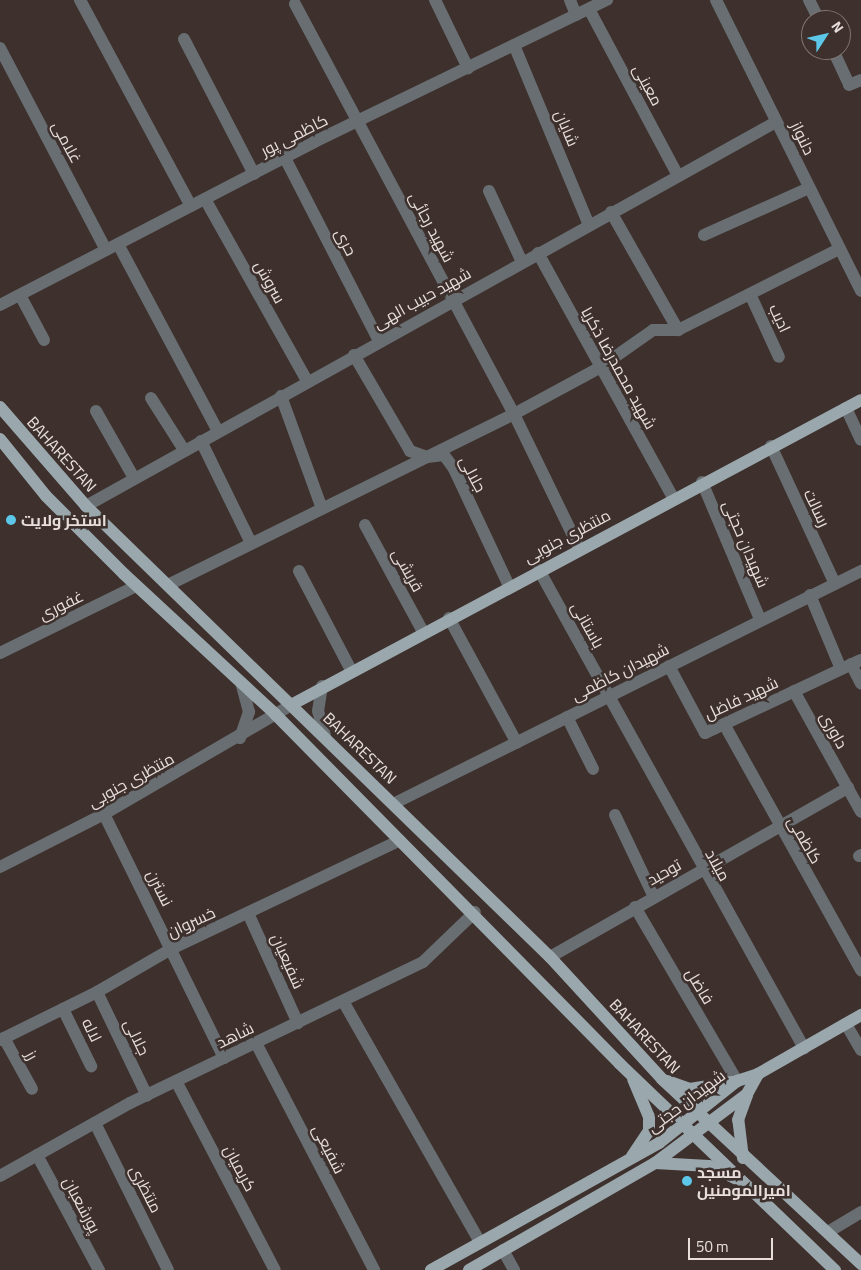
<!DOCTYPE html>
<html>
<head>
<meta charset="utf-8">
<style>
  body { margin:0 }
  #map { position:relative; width:861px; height:1270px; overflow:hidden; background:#3d302d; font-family:Georgia,Cairo,serif }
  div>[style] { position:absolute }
  .minor>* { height:12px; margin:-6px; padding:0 6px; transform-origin:6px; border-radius:6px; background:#686e71 }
  .major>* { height:12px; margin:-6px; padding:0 6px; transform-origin:6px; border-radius:6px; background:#9aa8ad }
  .dots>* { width:14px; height:14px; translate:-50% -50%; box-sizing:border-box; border:2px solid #3d302d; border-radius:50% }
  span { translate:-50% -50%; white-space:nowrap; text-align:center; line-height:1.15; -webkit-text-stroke:5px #3d302d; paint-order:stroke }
  .street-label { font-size:16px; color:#e8dfdd }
  .poi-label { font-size:16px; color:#e8dfdd; font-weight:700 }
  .left { translate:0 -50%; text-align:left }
  .north { position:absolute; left:801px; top:10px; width:50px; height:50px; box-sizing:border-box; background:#3d302d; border:1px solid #817673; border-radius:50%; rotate:55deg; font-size:14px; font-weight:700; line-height:20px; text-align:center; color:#e8dfdd }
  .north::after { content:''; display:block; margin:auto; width:18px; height:22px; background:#5cc7e8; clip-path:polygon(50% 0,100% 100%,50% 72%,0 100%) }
  .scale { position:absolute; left:688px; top:1238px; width:85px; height:22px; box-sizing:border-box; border:2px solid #e8dfdd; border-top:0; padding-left:6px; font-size:15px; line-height:18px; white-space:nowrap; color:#e8dfdd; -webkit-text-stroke:4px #3d302d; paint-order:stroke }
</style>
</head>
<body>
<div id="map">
  <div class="minor">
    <div style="left:80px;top:0;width:234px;rotate:61.7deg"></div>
    <div style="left:435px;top:0;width:76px;rotate:64.1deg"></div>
    <div style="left:570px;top:0;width:16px;rotate:68deg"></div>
    <div style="left:716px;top:0;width:325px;rotate:63.5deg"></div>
    <div style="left:809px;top:0;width:22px;rotate:63deg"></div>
    <div style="left:295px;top:4px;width:465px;rotate:61.9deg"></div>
    <div style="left:514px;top:414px;width:149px;rotate:64.1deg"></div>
    <div style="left:589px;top:9px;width:189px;rotate:61.9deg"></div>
    <div style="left:184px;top:39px;width:152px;rotate:62.6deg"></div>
    <div style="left:514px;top:45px;width:195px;rotate:67.4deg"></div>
    <div style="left:0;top:48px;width:228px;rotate:62.3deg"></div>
    <div style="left:833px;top:50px;width:38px;rotate:65deg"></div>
    <div style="left:849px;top:85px;width:13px;rotate:-23deg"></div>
    <div style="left:285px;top:158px;width:206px;rotate:62.8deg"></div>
    <div style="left:489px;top:191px;width:78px;rotate:65.1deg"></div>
    <div style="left:205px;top:199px;width:209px;rotate:60.7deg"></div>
    <div style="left:611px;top:212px;width:136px;rotate:60.4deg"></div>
    <div style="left:704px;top:235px;width:115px;rotate:-24.1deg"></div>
    <div style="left:118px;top:244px;width:212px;rotate:61.9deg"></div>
    <div style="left:538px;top:253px;width:280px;rotate:61.1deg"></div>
    <div style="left:750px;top:294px;width:69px;rotate:65.3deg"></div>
    <div style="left:20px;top:295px;width:51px;rotate:61.9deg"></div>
    <div style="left:0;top:305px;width:354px;rotate:-27.4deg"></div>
    <div style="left:314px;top:142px;width:326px;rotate:-25.9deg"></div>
    <div style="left:354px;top:355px;width:111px;rotate:59.7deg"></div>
    <div style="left:410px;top:451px;width:18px;rotate:19deg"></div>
    <div style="left:427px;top:457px;width:17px;rotate:-7deg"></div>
    <div style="left:444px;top:455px;width:17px;rotate:54deg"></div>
    <div style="left:454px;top:469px;width:129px;rotate:64.8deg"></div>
    <div style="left:281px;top:396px;width:117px;rotate:70deg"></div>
    <div style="left:151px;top:398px;width:62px;rotate:57.6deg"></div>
    <div style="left:846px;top:408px;width:35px;rotate:65deg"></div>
    <div style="left:96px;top:411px;width:77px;rotate:60.4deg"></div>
    <div style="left:201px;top:441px;width:111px;rotate:63.9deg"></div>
    <div style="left:771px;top:446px;width:152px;rotate:65.1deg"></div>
    <div style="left:702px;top:482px;width:149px;rotate:67.1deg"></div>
    <div style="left:86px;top:506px;width:790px;rotate:-29.1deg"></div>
    <div style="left:365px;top:525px;width:122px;rotate:61.5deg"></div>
    <div style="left:539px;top:570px;width:547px;rotate:61deg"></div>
    <div style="left:299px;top:571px;width:112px;rotate:62.3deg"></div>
    <div style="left:168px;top:585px;width:386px;rotate:-26.3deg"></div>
    <div style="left:514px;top:414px;width:97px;rotate:-28.4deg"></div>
    <div style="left:599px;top:368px;width:66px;rotate:-35.1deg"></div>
    <div style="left:653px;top:330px;width:25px"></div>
    <div style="left:678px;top:330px;width:180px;rotate:-26.7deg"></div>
    <div style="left:810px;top:595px;width:80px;rotate:67.3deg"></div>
    <div style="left:449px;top:618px;width:142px;rotate:61.5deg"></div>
    <div style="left:0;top:653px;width:152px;rotate:-26.2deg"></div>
    <div style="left:851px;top:664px;width:22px;rotate:63deg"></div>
    <div style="left:669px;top:666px;width:76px;rotate:61.8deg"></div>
    <div style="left:705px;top:733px;width:172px;rotate:-25.1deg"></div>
    <div style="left:322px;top:686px;width:25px;rotate:99deg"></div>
    <div style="left:318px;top:711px;width:25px;rotate:74deg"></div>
    <div style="left:794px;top:691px;width:138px;rotate:61deg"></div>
    <div style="left:567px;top:717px;width:58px;rotate:63.4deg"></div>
    <div style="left:724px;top:724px;width:282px;rotate:60.9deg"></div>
    <div style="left:240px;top:738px;width:28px;rotate:-71deg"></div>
    <div style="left:249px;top:712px;width:30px;rotate:-105deg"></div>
    <div style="left:395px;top:803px;width:521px;rotate:-26.47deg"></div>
    <div style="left:104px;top:814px;width:272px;rotate:63.8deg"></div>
    <div style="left:615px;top:815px;width:91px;rotate:64.6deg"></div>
    <div style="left:859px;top:856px;width:2px;rotate:-27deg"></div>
    <div style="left:0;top:867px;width:117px;rotate:-27deg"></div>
    <div style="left:104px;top:814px;width:216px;rotate:-30.2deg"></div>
    <div style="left:635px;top:907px;width:202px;rotate:59.6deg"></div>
    <div style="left:248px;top:913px;width:121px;rotate:65.6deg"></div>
    <div style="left:550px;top:957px;width:343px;rotate:-29.6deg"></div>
    <div style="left:97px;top:992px;width:115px;rotate:64.3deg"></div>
    <div style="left:343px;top:1001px;width:277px;rotate:60.4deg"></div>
    <div style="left:63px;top:1009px;width:64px;rotate:63.8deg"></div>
    <div style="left:846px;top:1024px;width:30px;rotate:60deg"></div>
    <div style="left:4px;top:1038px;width:58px;rotate:61.2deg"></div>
    <div style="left:0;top:1040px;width:108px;rotate:-26.3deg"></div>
    <div style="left:97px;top:992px;width:88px;rotate:-30.1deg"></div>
    <div style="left:173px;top:948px;width:251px;rotate:-25.4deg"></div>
    <div style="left:256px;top:1043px;width:256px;rotate:62.5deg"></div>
    <div style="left:176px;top:1081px;width:213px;rotate:62.4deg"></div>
    <div style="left:95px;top:1123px;width:164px;rotate:63.6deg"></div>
    <div style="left:37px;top:1155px;width:131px;rotate:61.7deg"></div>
    <div style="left:0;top:1176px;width:149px;rotate:-29.3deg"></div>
    <div style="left:130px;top:1103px;width:325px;rotate:-25.7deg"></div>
    <div style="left:423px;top:962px;width:72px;rotate:-43.9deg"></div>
    <div style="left:828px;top:1232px;width:39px;rotate:-31deg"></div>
    <div style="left:503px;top:1250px;width:23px;rotate:61deg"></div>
  </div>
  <div class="major">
    <div style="left:0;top:407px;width:131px;rotate:49deg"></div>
    <div style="left:86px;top:506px;width:647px;rotate:44.19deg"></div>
    <div style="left:550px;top:957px;width:166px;rotate:47.4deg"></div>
    <div style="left:662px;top:1079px;width:272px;rotate:42.9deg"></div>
    <div style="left:0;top:439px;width:73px;rotate:51.1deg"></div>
    <div style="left:46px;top:496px;width:110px;rotate:45deg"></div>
    <div style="left:124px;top:574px;width:206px;rotate:42.8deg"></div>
    <div style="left:275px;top:714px;width:491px;rotate:45.4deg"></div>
    <div style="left:620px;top:1064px;width:298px;rotate:43.8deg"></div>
    <div style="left:291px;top:705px;width:646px;rotate:-28.15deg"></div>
    <div style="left:667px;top:1081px;width:24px;rotate:19deg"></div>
    <div style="left:690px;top:1089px;width:43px;rotate:-9.5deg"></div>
    <div style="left:632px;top:1156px;width:30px;rotate:-56deg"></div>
    <div style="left:649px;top:1131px;width:14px;rotate:-90deg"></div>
    <div style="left:649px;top:1117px;width:41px;rotate:-112.8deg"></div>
    <div style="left:743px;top:1158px;width:38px;rotate:-97deg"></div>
    <div style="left:738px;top:1120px;width:27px;rotate:-70deg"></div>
    <div style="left:655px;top:1163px;width:54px;rotate:3.2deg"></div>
    <div style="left:709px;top:1166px;width:29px;rotate:25deg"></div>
    <div style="left:431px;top:1270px;width:261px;rotate:-29.1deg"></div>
    <div style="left:659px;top:1143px;width:100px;rotate:-38.5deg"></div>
    <div style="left:737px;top:1081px;width:22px;rotate:-18deg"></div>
    <div style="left:758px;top:1074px;width:119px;rotate:-29.8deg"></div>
    <div style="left:469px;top:1270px;width:215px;rotate:-29.9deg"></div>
    <div style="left:655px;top:1163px;width:115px;rotate:-36.9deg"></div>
    <div style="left:747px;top:1094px;width:23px;rotate:-61deg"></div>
  </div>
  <div class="dots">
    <div style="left:11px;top:520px;background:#5cc7e8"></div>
    <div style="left:687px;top:1181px;background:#5cc7e8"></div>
  </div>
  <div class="street-label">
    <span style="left:648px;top:85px;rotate:62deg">معینی</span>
    <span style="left:567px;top:128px;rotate:67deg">شایان</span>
    <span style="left:294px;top:135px;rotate:-27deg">کاظمی پور</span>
    <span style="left:803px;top:138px;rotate:64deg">دلنواز</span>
    <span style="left:67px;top:142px;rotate:62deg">غلامی</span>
    <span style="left:432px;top:227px;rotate:62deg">شهید رجائی</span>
    <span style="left:346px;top:242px;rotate:63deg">حری</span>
    <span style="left:270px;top:282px;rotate:61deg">سروش</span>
    <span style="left:422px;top:298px;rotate:-29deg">شهید حبیب الهی</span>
    <span style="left:780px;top:318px;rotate:65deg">ادیب</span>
    <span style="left:619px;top:368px;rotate:61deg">شهید محمدرضا ذکریا</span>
    <span style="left:62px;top:454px;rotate:48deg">BAHARESTAN</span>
    <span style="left:473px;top:474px;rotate:62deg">جلالی</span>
    <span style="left:817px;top:508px;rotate:65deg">رسالت</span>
    <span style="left:567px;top:536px;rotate:-28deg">منتظری جنوبی</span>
    <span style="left:746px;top:544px;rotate:67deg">شهیدان حجتی</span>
    <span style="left:408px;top:570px;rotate:61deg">قریشی</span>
    <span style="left:61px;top:605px;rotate:-26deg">غفوری</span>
    <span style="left:588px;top:625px;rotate:61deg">باستانی</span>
    <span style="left:620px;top:672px;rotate:-27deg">شهیدان کاظمی</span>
    <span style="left:741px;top:698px;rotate:-25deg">شهید فاضل</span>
    <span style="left:834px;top:730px;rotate:61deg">داوری</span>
    <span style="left:360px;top:748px;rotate:44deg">BAHARESTAN</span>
    <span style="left:131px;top:780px;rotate:-29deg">منتظری جنوبی</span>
    <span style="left:805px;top:840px;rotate:60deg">کاظمی</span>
    <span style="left:718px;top:865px;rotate:61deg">میلاد</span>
    <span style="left:664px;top:872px;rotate:-29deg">توحید</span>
    <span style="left:160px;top:888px;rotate:63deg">نسترن</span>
    <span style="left:191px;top:922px;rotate:-25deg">خسروان</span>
    <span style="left:288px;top:961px;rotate:66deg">شفیعیان</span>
    <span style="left:700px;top:986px;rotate:59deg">فاضل</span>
    <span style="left:92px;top:1030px;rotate:64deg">لاله</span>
    <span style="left:235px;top:1035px;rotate:-26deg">شاهد</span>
    <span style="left:645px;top:1036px;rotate:47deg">BAHARESTAN</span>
    <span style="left:137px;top:1037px;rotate:64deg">جلالی</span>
    <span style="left:32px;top:1055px;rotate:61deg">رز</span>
    <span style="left:686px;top:1101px;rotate:-37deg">شهیدان حجتی</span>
    <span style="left:329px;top:1149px;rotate:63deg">شفیعی</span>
    <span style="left:240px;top:1168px;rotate:62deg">کریمیان</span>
    <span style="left:146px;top:1189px;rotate:63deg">منتظری</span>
    <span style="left:82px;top:1205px;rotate:62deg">پورشعبان</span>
  </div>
  <div class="poi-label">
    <span class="left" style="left:21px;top:520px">استخر ولایت</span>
    <span class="left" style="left:697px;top:1181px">مسجد<br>امیرالمومنین</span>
  </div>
  <div class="north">N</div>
  <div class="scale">50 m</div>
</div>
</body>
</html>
